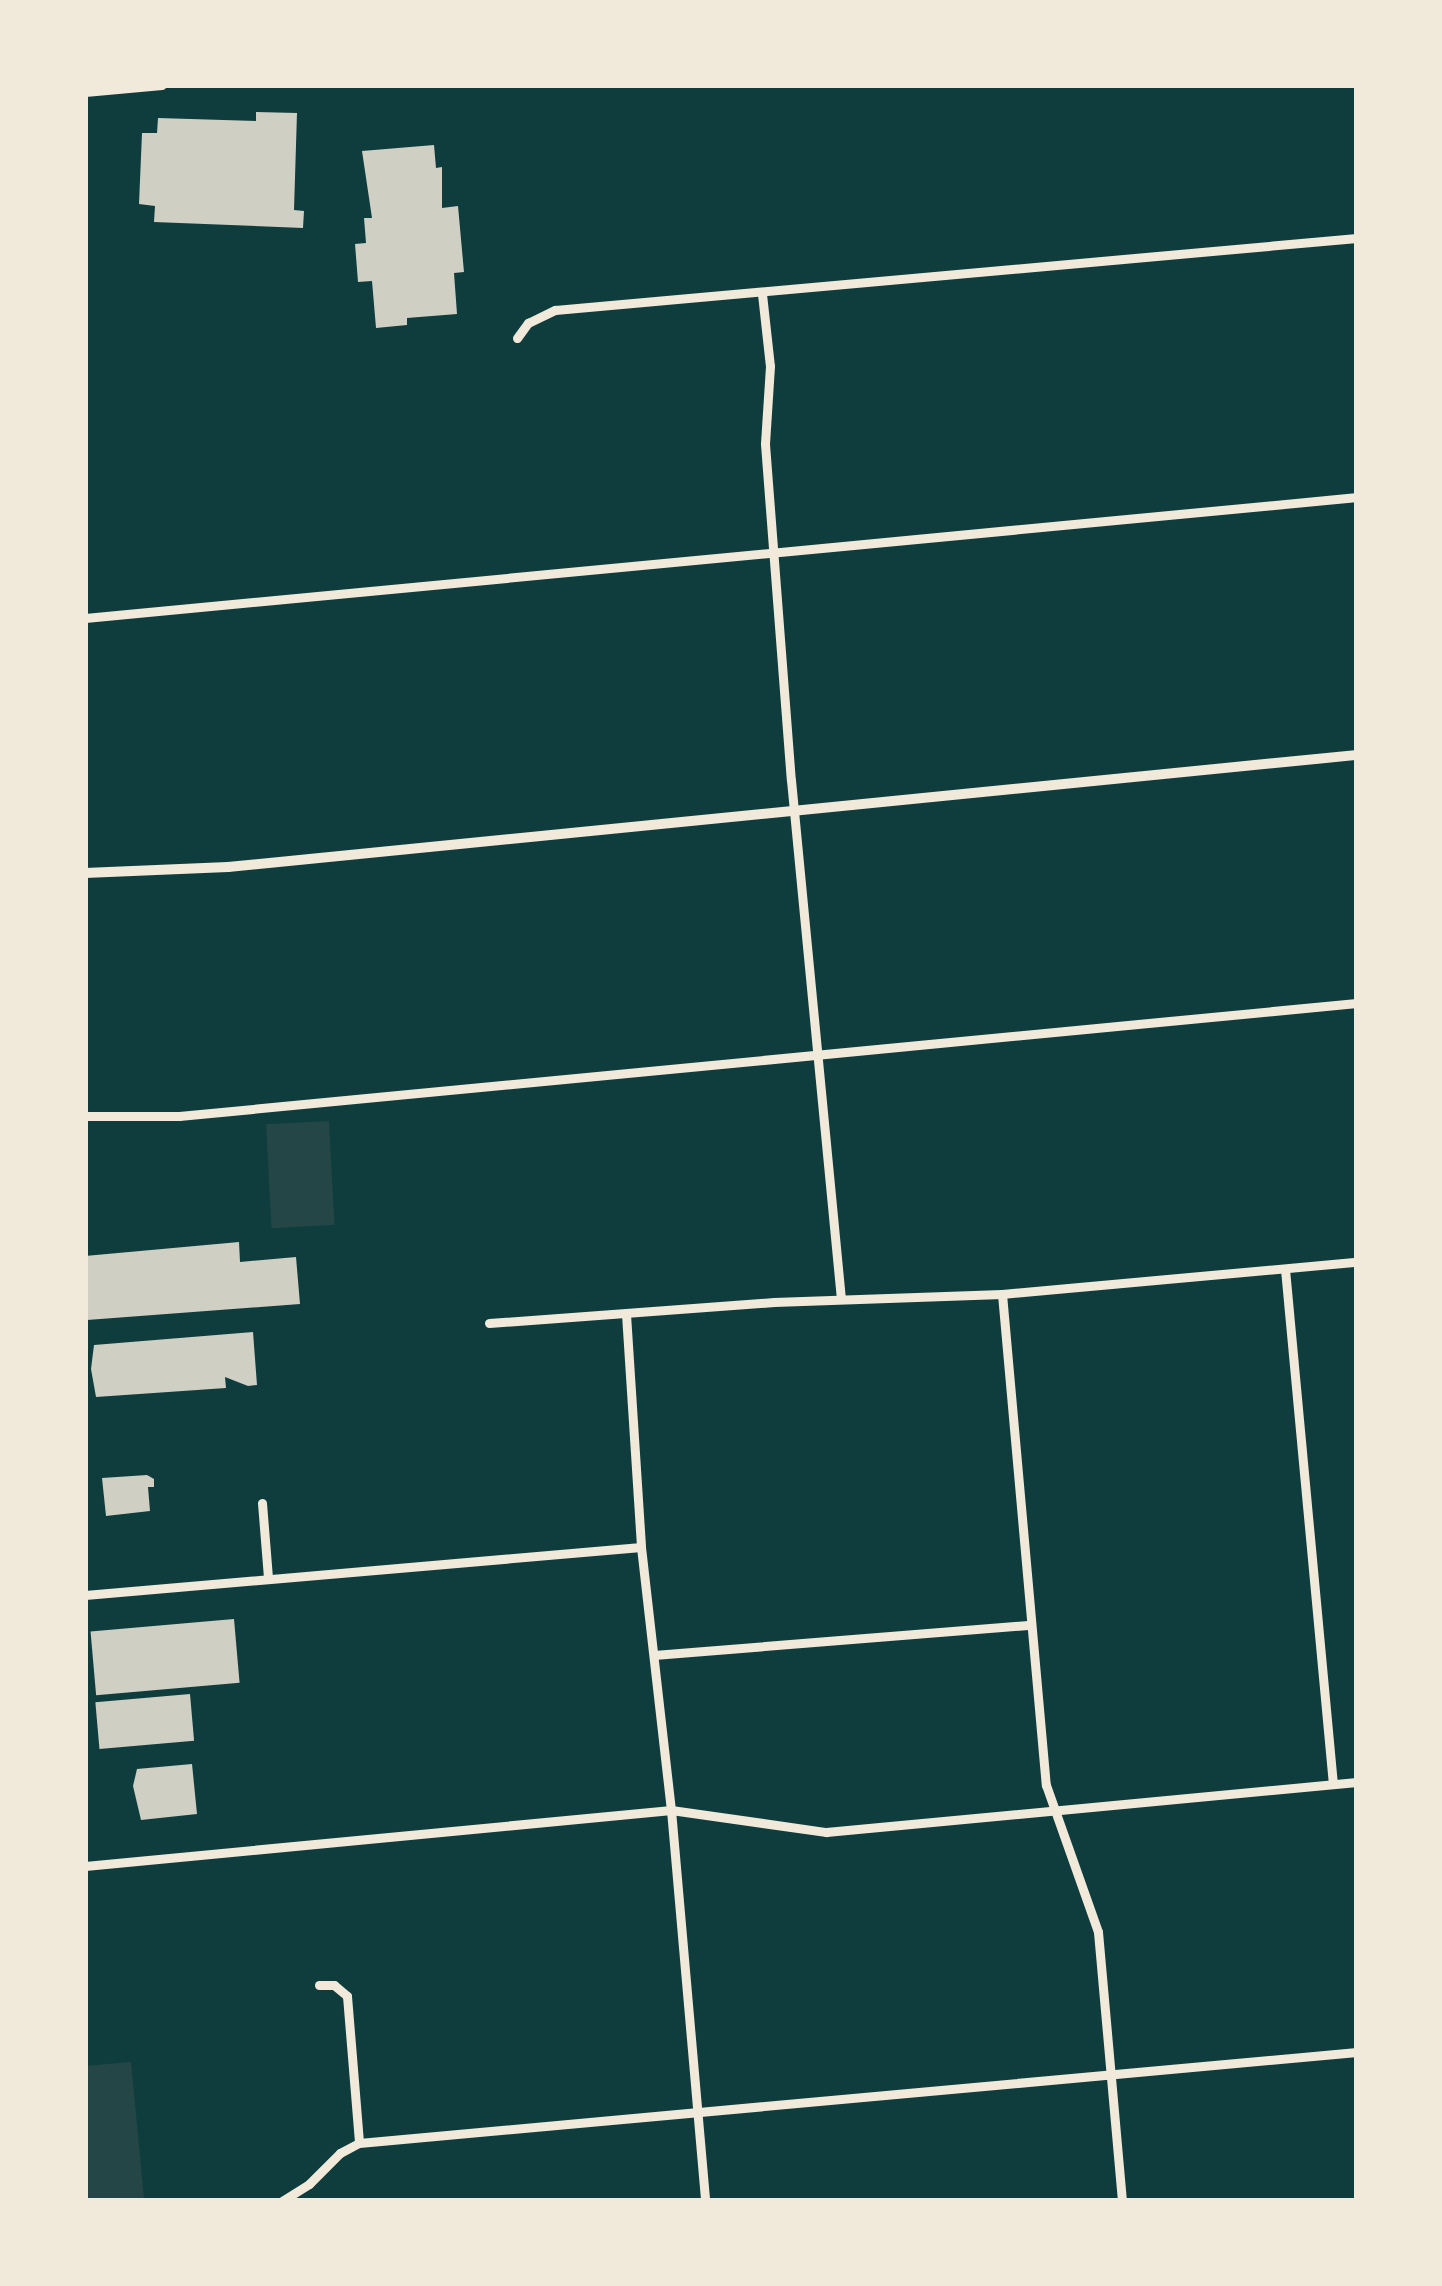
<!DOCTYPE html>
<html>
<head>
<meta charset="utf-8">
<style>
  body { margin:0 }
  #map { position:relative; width:1442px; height:2286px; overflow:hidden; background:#0f3d3e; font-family:Barlow,sans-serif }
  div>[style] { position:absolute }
  .green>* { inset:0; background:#244646; transform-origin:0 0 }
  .building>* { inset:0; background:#cfcfc3; transform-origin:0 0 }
  .minor>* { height:9px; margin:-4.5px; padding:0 4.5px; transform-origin:4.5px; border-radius:4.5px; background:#f1e9da }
  .tertiary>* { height:10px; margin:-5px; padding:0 5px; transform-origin:5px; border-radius:5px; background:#f1e9da }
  span { translate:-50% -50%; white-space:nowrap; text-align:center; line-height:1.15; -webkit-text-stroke:8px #f1e9da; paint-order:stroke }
  .frame { position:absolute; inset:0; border:88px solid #f1e9da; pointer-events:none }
</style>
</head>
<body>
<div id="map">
  <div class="green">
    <div style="left:329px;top:1121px;width:104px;height:63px;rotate:87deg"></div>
    <div style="clip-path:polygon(131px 2062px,144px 2198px,85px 2201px,85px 2066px)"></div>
  </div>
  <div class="building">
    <div style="clip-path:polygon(256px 112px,297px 113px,294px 210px,304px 211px,303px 228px,154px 222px,155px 206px,139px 204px,142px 133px,157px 133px,158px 118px,256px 121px)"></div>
    <div style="clip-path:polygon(434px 145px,436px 168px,442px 167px,442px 208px,458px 206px,464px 272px,454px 273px,457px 314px,407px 318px,407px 325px,376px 328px,372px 281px,358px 282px,355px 244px,366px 243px,364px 218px,372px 218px,362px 151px)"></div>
    <div style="clip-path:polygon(239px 1242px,240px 1262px,296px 1257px,300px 1304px,87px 1320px,85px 1256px)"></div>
    <div style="clip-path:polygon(253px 1332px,257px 1385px,248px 1386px,225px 1377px,226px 1388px,96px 1397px,91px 1369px,94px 1345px)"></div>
    <div style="clip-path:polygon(147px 1475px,154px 1479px,154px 1487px,148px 1487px,150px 1511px,106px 1516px,102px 1478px)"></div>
    <div style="left:234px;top:1619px;width:64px;height:144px;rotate:85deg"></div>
    <div style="left:190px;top:1694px;width:47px;height:95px;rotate:85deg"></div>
    <div style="clip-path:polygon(192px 1764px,197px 1814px,141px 1820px,133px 1786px,137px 1769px)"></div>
  </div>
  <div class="minor">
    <div style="left:85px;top:92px;width:77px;rotate:-5.2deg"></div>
    <div style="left:762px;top:294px;width:72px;rotate:83.7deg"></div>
    <div style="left:770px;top:366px;width:78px;rotate:93.7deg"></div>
    <div style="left:765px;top:444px;width:337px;rotate:85.6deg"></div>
    <div style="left:791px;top:780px;width:521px;rotate:84.5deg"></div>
    <div style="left:517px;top:338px;width:19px;rotate:-54deg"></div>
    <div style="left:528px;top:323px;width:30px;rotate:-26deg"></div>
    <div style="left:555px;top:310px;width:805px;rotate:-5.13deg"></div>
    <div style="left:85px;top:618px;width:1278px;rotate:-5.43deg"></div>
    <div style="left:85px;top:1116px;width:94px"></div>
    <div style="left:179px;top:1116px;width:1183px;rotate:-5.48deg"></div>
    <div style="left:1285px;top:1269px;width:517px;rotate:84.68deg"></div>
    <div style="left:1002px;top:1294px;width:493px;rotate:84.9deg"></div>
    <div style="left:1046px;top:1785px;width:156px;rotate:70.5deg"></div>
    <div style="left:1098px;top:1932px;width:270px;rotate:84.9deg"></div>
    <div style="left:626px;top:1314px;width:233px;rotate:86.3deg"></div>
    <div style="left:641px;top:1547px;width:265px;rotate:83.5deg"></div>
    <div style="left:671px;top:1810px;width:392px;rotate:85deg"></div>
    <div style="left:489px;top:1323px;width:286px;rotate:-4.2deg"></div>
    <div style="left:774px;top:1302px;width:228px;rotate:-2deg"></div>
    <div style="left:1002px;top:1294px;width:356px;rotate:-5.2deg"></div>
    <div style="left:262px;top:1503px;width:75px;rotate:85.4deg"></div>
    <div style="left:85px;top:1595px;width:558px;rotate:-4.93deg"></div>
    <div style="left:654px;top:1655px;width:375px;rotate:-4.6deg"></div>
    <div style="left:85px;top:1866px;width:589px;rotate:-5.46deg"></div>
    <div style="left:671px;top:1810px;width:157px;rotate:8.1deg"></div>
    <div style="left:826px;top:1832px;width:533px;rotate:-5.38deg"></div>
    <div style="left:319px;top:1985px;width:15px"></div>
    <div style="left:334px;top:1985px;width:17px;rotate:40deg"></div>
    <div style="left:347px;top:1996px;width:147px;rotate:85.3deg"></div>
    <div style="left:282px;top:2201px;width:32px;rotate:-32deg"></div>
    <div style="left:309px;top:2184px;width:44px;rotate:-45deg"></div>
    <div style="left:340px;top:2153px;width:21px;rotate:-28deg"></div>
    <div style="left:359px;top:2143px;width:1002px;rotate:-5.21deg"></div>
  </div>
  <div class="tertiary">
    <div style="left:85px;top:873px;width:143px;rotate:-2.4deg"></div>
    <div style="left:228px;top:867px;width:1135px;rotate:-5.67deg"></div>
  </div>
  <div class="frame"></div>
</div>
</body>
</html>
